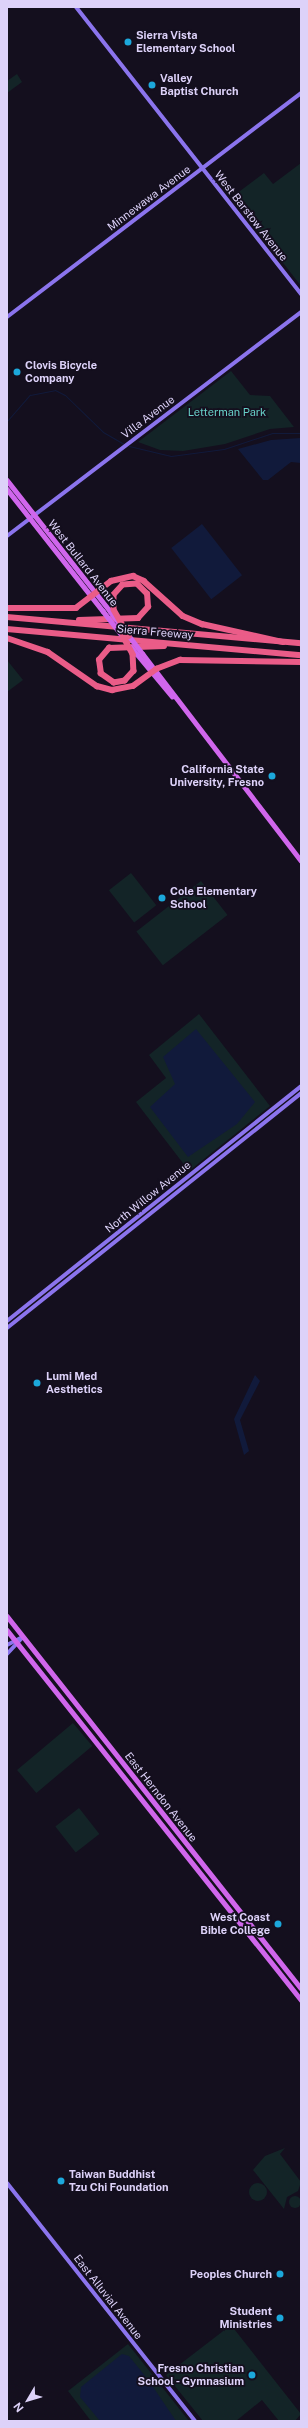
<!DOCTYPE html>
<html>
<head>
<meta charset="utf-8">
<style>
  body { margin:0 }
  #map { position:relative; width:308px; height:2428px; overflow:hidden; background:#140f1e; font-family:"Public Sans",sans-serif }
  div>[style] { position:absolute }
  .green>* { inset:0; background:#132427; transform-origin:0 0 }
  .round { border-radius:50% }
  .water>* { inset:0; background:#111a3b; transform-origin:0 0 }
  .stream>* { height:1px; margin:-0.5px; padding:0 0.5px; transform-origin:0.5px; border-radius:0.5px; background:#111a3b }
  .secondary>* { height:4px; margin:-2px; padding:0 2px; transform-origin:2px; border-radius:2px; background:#8b74ed }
  .primary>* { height:4.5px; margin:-2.25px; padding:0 2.25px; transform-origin:2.25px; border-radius:2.25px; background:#d066ec }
  .motorway>* { height:5.5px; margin:-2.75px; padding:0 2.75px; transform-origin:2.75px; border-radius:2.75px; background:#ea5c88 }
  .primary-bridge>* { height:4.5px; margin:-2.25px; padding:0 2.25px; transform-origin:2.25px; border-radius:2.25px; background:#d066ec }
  .motorway-bridge>* { height:5.5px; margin:-2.75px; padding:0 2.75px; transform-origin:2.75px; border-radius:2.75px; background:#ea5c88 }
  .dots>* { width:11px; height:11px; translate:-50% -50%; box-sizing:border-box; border:2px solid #140f1e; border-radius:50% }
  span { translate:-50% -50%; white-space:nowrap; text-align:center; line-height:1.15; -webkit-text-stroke:3.5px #140f1e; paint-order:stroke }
  .poi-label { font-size:11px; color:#ddd2f9; font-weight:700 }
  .left { translate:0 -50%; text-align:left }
  .right { translate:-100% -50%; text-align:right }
  .street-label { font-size:11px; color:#ddd2f9 }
  .park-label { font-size:11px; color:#67cfc7 }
  .frame { position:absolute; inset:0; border:8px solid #ddd2f9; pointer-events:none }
  .north { position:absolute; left:8px; top:2380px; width:40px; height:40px; -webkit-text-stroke:3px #140f1e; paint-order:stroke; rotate:232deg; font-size:11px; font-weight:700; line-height:16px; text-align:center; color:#ddd2f9 }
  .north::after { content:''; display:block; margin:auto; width:14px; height:18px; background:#ddd2f9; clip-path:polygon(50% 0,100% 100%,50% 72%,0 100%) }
</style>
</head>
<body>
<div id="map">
  <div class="green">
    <div style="clip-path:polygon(17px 74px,22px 82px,7px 93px,7px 81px)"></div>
    <div style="clip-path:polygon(301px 163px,301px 286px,232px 197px,264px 173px,273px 184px)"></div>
    <div style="clip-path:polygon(231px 371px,250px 395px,270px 396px,294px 427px,270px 429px,225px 444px,183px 451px,160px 450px,138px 442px)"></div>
    <div style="clip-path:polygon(7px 660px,23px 680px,7px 692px)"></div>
    <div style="left:131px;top:873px;width:41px;height:28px;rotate:52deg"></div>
    <div style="left:201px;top:881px;width:43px;height:82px;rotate:52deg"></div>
    <div style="clip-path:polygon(199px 1014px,270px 1106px,189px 1171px,136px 1102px,166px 1078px,149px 1055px)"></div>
    <div style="left:73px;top:1723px;width:30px;height:73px;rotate:50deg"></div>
    <div style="left:79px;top:1808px;width:33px;height:30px;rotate:52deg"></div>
    <div style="clip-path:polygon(285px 2148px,280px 2154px,301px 2182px,298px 2191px,287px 2197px,284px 2209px,253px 2170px,265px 2156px)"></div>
    <div class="round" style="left:249px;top:2183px;width:18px;height:18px"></div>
    <div class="round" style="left:289px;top:2196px;width:12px;height:12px"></div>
    <div style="clip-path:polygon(231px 2325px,301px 2414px,295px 2421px,279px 2421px,262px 2400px,236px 2421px,203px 2421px,166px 2375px)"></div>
    <div style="clip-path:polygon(128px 2344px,189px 2421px,91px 2421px,68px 2391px)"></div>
  </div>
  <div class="water">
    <div style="clip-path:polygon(301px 438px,301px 463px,291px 462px,268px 480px,263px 480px,238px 449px,271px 440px)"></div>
    <div style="left:202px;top:524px;width:65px;height:39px;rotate:52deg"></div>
    <div style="clip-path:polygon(196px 1029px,255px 1102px,237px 1124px,188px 1157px,150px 1107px,175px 1084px,163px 1057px)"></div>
    <div style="clip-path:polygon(255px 1375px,260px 1381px,240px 1420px,249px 1451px,244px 1455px,234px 1419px)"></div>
    <div style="clip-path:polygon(122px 2354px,129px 2356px,149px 2381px,176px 2421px,100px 2421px,80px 2397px,81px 2387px)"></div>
  </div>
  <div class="stream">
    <div style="left:7px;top:421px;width:35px;rotate:-49deg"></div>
    <div style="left:30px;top:395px;width:25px;rotate:-11deg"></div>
    <div style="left:55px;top:390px;width:11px;rotate:27deg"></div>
    <div style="left:65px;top:395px;width:53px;rotate:44.2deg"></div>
    <div style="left:103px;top:432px;width:24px;rotate:30deg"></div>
    <div style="left:129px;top:446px;width:43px;rotate:13.4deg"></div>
    <div style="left:171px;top:456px;width:53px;rotate:-7.5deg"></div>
    <div style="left:224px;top:449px;width:51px;rotate:-18.4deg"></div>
    <div style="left:272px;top:433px;width:29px"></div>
  </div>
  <div class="secondary">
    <div style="left:76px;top:7px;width:365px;rotate:51.9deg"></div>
    <div style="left:7px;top:317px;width:370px;rotate:-37.3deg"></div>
    <div style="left:7px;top:536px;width:370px;rotate:-37.3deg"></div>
    <div style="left:7px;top:1321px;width:376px;rotate:-38.6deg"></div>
    <div style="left:7px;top:1328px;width:376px;rotate:-38.6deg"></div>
    <div style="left:7px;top:1645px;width:18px;rotate:-27deg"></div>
    <div style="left:7px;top:1654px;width:23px;rotate:-47deg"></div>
    <div style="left:7px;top:2183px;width:303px;rotate:51.7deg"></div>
  </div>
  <div class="primary">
    <div style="left:7px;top:480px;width:167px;rotate:51.8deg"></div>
    <div style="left:7px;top:489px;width:155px;rotate:51.8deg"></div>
    <div style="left:137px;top:654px;width:55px;rotate:50.2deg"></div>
    <div style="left:143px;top:654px;width:260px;rotate:52.6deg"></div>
    <div style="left:7px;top:1616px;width:474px;rotate:51.7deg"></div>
    <div style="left:7px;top:1630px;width:473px;rotate:51.5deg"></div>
  </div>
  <div class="motorway">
    <div style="left:7px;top:608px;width:69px"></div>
    <div style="left:76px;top:608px;width:44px;rotate:-37.6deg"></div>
    <div style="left:111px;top:581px;width:23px;rotate:-13deg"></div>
    <div style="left:133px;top:576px;width:12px;rotate:24deg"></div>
    <div style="left:144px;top:581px;width:52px;rotate:41.9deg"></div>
    <div style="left:183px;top:616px;width:21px;rotate:23deg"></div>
    <div style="left:202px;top:624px;width:83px;rotate:12.5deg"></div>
    <div style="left:7px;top:617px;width:295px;rotate:5.1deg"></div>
    <div style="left:79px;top:620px;width:59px;rotate:-1.9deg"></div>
    <div style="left:138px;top:618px;width:15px;rotate:-48deg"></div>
    <div style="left:148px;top:607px;width:13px;rotate:-94deg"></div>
    <div style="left:147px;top:594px;width:14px;rotate:-135deg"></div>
    <div style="left:137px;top:584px;width:14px;rotate:176deg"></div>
    <div style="left:123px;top:585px;width:13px;rotate:132deg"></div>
    <div style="left:114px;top:595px;width:15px;rotate:90deg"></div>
    <div style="left:7px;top:629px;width:295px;rotate:5.1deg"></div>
    <div style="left:7px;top:638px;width:43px;rotate:18.9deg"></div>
    <div style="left:48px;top:652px;width:60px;rotate:34.8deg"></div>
    <div style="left:97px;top:686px;width:16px;rotate:15deg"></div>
    <div style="left:112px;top:690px;width:21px;rotate:-11deg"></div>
    <div style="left:133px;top:686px;width:29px;rotate:-36deg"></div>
    <div style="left:156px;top:669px;width:26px;rotate:-21deg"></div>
    <div style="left:180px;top:660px;width:121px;rotate:0.9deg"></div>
    <div style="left:133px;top:654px;width:17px;rotate:87deg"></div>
    <div style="left:134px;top:671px;width:13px;rotate:132deg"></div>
    <div style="left:125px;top:681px;width:11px;rotate:170deg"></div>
    <div style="left:114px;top:683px;width:16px;rotate:-145deg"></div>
    <div style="left:101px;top:674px;width:14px;rotate:-98deg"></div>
    <div style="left:99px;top:660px;width:16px;rotate:-50deg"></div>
    <div style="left:109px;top:648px;width:55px;rotate:-2.1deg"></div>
  </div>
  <div class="primary-bridge">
    <div style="left:103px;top:611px;width:34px;rotate:52deg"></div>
    <div style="left:110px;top:611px;width:15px;rotate:53deg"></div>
    <div style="left:127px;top:633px;width:26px;rotate:53deg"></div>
    <div style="left:131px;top:647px;width:9px;rotate:49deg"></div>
  </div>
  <div class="motorway-bridge">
    <div style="left:114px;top:610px;width:30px;rotate:60deg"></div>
    <div style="left:123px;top:636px;width:21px;rotate:61deg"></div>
  </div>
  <div class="dots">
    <div style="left:128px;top:42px;background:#1ca8db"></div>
    <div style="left:152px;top:85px;background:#1ca8db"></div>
    <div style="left:17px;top:372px;background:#1ca8db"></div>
    <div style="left:272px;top:776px;background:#1ca8db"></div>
    <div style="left:162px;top:898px;background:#1ca8db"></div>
    <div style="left:37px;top:1383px;background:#1ca8db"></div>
    <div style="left:278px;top:1924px;background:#1ca8db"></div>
    <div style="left:61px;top:2181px;background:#1ca8db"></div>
    <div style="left:280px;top:2274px;background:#1ca8db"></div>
    <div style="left:280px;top:2318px;background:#1ca8db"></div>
    <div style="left:252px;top:2375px;background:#1ca8db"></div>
  </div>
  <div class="poi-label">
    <span class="left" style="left:136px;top:42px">Sierra Vista<br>Elementary School</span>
    <span class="left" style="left:160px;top:85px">Valley<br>Baptist Church</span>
    <span class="left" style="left:25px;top:372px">Clovis Bicycle<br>Company</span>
    <span class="right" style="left:264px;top:776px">California State<br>University, Fresno</span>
    <span class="left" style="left:170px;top:898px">Cole Elementary<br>School</span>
    <span class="left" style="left:46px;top:1383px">Lumi Med<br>Aesthetics</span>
    <span class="right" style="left:270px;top:1924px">West Coast<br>Bible College</span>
    <span class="left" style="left:69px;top:2181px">Taiwan Buddhist<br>Tzu Chi Foundation</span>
    <span class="right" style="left:272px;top:2274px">Peoples Church</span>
    <span class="right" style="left:272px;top:2318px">Student<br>Ministries</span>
    <span class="right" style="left:244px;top:2375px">Fresno Christian<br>School - Gymnasium</span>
  </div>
  <div class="street-label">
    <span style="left:149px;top:198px;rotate:-37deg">Minnewawa Avenue</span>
    <span style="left:251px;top:216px;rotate:52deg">West Barstow Avenue</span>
    <span style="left:148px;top:417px;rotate:-37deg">Villa Avenue</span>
    <span style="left:83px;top:563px;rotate:52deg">West Bullard Avenue</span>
    <span style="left:155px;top:632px;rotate:5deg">Sierra Freeway</span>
    <span style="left:148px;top:1197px;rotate:-39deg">North Willow Avenue</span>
    <span style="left:161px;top:1797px;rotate:52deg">East Herndon Avenue</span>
    <span style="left:108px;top:2297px;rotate:52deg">East Alluvial Avenue</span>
  </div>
  <div class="park-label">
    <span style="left:227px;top:412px">Letterman Park</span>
  </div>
  <div class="frame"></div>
  <div class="north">N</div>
</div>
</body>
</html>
